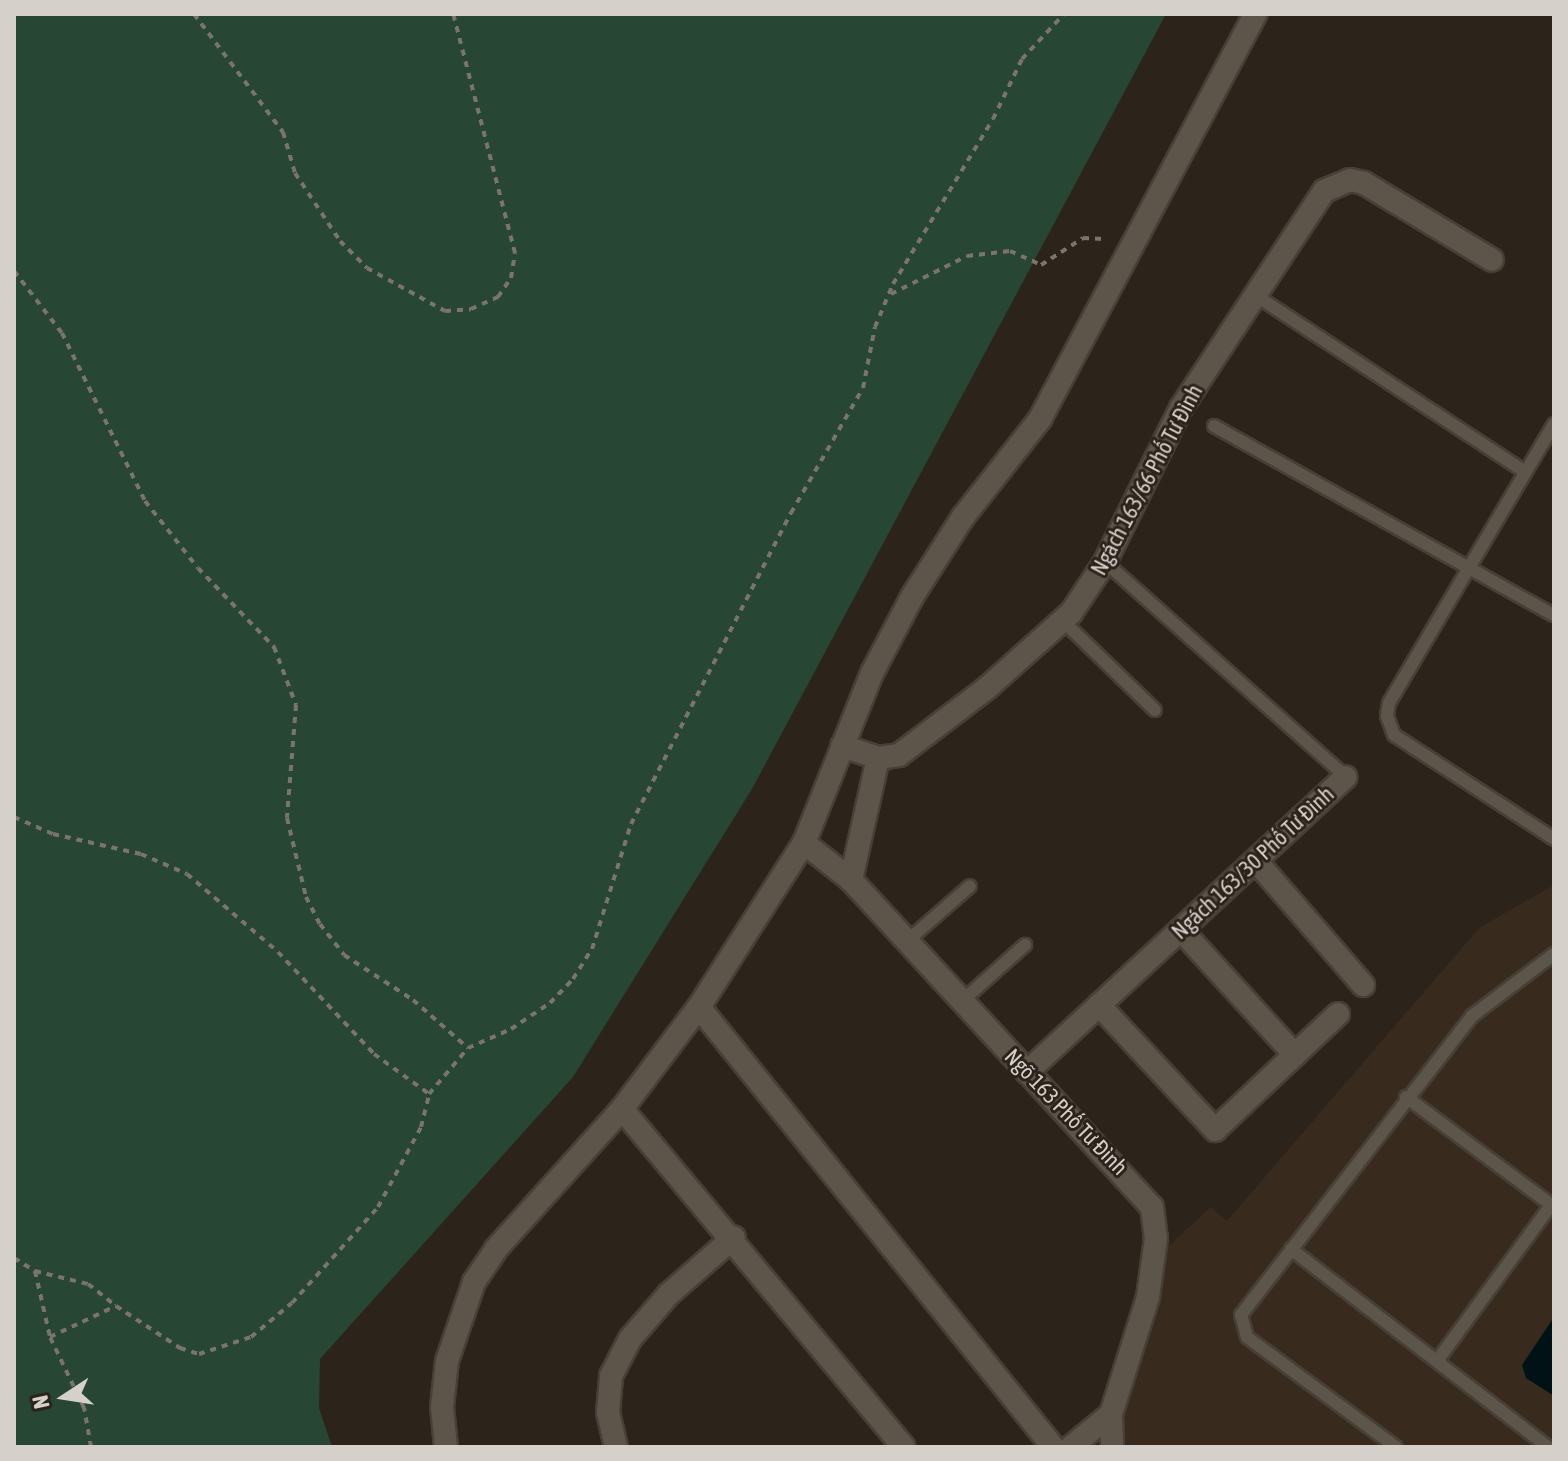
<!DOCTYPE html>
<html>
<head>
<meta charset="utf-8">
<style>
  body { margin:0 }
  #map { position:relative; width:1568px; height:1461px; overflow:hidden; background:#2c231a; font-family:"Asap Condensed",sans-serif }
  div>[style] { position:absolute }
  .built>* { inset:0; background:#382b1e }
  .green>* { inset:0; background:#274633 }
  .water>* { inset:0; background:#011216 }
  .path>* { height:4px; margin-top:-2px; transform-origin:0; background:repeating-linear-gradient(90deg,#7b746c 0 6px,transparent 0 12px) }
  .roads { filter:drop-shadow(2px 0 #464038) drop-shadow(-2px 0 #464038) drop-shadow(0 2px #464038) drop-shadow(0 -2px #464038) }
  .service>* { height:12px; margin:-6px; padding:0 6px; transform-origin:6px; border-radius:6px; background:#5e554a }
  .minor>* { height:22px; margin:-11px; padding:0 11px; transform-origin:11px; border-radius:11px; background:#5e554a }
  .tertiary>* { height:22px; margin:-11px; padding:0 11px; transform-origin:11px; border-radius:11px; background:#5e554a }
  span { translate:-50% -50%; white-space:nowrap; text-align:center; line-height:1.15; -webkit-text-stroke:6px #2c231a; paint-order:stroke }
  .street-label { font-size:22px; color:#d6d0ca }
  .frame { position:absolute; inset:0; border:16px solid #d6d0ca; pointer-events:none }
  .north { position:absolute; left:24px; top:1357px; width:80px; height:80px; -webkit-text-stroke:6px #2c231a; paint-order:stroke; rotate:258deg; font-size:22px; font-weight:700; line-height:32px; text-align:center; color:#d6d0ca }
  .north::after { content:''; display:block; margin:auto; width:28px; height:36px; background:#d6d0ca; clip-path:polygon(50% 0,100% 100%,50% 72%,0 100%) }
</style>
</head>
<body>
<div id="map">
  <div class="built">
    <div style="clip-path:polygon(1554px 885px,1554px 1447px,1121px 1447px,1122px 1392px,1162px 1252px,1211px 1207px,1227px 1221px,1479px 928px)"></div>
  </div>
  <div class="green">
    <div style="clip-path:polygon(14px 14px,1166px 14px,752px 789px,573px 1077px,320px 1359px,319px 1408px,332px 1447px,14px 1447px)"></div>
  </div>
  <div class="water">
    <div style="clip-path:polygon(1554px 1317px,1554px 1396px,1526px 1378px,1522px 1365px)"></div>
  </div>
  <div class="path">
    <div style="left:194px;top:14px;width:148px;rotate:53deg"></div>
    <div style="left:283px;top:132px;width:43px;rotate:73.7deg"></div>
    <div style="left:295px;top:173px;width:82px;rotate:56.5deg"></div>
    <div style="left:340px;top:241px;width:38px;rotate:45deg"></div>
    <div style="left:367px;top:268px;width:89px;rotate:28.9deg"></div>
    <div style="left:445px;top:311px;width:26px;rotate:-4deg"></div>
    <div style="left:471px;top:309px;width:30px;rotate:-24deg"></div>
    <div style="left:498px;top:297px;width:23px;rotate:-56deg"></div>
    <div style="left:511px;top:278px;width:25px;rotate:-81deg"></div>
    <div style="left:515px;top:253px;width:247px;rotate:-104.5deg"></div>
    <div style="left:14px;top:271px;width:78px;rotate:52.3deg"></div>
    <div style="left:62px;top:333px;width:187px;rotate:63.7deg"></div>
    <div style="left:145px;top:501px;width:85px;rotate:51.7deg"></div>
    <div style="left:198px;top:568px;width:110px;rotate:46.1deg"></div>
    <div style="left:274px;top:647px;width:62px;rotate:69.2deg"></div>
    <div style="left:296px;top:705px;width:113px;rotate:94.6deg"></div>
    <div style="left:287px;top:818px;width:81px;rotate:76.5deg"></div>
    <div style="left:306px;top:897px;width:30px;rotate:63deg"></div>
    <div style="left:320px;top:924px;width:39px;rotate:52deg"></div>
    <div style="left:344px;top:955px;width:82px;rotate:33.1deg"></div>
    <div style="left:413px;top:1000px;width:73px;rotate:41.1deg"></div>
    <div style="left:891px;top:294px;width:85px;rotate:-26.6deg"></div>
    <div style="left:967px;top:256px;width:43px;rotate:-6.6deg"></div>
    <div style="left:1010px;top:251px;width:34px;rotate:24deg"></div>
    <div style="left:1041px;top:265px;width:50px;rotate:-32.7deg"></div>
    <div style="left:1083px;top:238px;width:21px;rotate:3deg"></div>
    <div style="left:14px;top:817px;width:43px;rotate:23.6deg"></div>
    <div style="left:53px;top:834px;width:90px;rotate:12.8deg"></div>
    <div style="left:141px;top:854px;width:50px;rotate:23.5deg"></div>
    <div style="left:187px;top:874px;width:120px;rotate:40.6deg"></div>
    <div style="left:278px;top:952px;width:140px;rotate:46.7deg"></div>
    <div style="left:374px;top:1054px;width:68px;rotate:36deg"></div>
    <div style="left:14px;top:1258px;width:25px;rotate:32deg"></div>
    <div style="left:35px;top:1271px;width:68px;rotate:77.2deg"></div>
    <div style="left:35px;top:1271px;width:55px;rotate:13.8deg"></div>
    <div style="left:88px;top:1284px;width:36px;rotate:38deg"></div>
    <div style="left:91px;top:1447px;width:40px;rotate:-100deg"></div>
    <div style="left:84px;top:1408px;width:79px;rotate:-115.6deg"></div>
    <div style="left:50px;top:1337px;width:73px;rotate:-25.2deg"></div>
    <div style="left:116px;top:1306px;width:77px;rotate:33.3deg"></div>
    <div style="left:180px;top:1348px;width:20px;rotate:18deg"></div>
    <div style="left:199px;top:1354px;width:55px;rotate:-18.1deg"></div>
    <div style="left:251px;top:1337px;width:53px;rotate:-39.7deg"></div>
    <div style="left:292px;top:1303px;width:129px;rotate:-48.1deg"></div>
    <div style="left:378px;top:1207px;width:91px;rotate:-61.7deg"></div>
    <div style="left:421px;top:1127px;width:34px;rotate:-76deg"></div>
    <div style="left:429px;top:1094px;width:60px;rotate:-49.7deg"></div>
    <div style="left:468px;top:1048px;width:47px;rotate:-23.8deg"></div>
    <div style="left:511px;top:1029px;width:47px;rotate:-33.7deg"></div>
    <div style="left:550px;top:1003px;width:33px;rotate:-46deg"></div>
    <div style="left:573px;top:979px;width:36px;rotate:-58deg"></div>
    <div style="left:592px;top:949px;width:131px;rotate:-72.7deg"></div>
    <div style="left:631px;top:824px;width:350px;rotate:-62.8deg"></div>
    <div style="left:791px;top:513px;width:144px;rotate:-60.1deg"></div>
    <div style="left:863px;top:388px;width:62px;rotate:-78.9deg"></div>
    <div style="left:875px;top:327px;width:47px;rotate:-67.3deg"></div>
    <div style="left:893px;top:284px;width:193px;rotate:-58.8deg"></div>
    <div style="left:993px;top:119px;width:67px;rotate:-64.2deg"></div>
    <div style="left:1022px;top:59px;width:62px;rotate:-47deg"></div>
  </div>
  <div class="roads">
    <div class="service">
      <div style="left:1255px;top:295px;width:323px;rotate:33.2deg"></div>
      <div style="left:1554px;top:424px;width:324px;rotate:120.6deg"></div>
      <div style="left:1389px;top:703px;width:13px;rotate:99deg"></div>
      <div style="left:1387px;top:716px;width:20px;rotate:70deg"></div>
      <div style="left:1394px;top:735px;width:191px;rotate:33deg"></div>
      <div style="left:1214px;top:426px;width:389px;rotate:29.1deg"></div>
      <div style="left:1105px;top:562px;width:323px;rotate:41.7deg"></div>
      <div style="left:1063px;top:621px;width:128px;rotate:44.1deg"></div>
      <div style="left:905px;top:943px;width:86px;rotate:-41.2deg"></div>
      <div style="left:961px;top:1002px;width:86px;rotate:-41.7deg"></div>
      <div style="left:1406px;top:1097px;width:184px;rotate:36.6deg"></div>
      <div style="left:1291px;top:1249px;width:324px;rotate:37.6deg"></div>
      <div style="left:1437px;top:1361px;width:193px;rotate:-53.8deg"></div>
      <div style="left:1396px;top:1447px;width:185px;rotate:-143.6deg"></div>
      <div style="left:1247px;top:1337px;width:23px;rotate:-105deg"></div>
      <div style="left:1241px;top:1315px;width:378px;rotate:-52.3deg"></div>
      <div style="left:1472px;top:1016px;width:103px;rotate:-37.1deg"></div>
    </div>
    <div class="minor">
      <div style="left:842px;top:746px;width:38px;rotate:18deg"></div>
      <div style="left:878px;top:758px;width:21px;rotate:-8deg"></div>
      <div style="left:899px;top:755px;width:111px;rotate:-37.3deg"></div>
      <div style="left:987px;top:688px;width:113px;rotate:-41.8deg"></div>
      <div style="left:1071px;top:613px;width:61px;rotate:-56.3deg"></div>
      <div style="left:1105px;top:562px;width:172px;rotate:-63.7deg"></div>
      <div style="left:1181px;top:408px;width:260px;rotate:-56.6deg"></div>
      <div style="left:1324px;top:191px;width:28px;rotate:-23deg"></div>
      <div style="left:1350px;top:180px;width:14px;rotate:12deg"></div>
      <div style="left:1364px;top:183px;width:149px;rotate:31deg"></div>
      <div style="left:804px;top:843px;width:60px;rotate:38.2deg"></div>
      <div style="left:851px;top:880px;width:444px;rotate:47.4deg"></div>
      <div style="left:1152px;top:1207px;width:31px;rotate:83deg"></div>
      <div style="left:1156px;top:1238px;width:60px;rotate:97.7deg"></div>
      <div style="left:1148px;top:1297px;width:123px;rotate:107.5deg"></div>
      <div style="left:1111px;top:1414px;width:33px;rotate:88deg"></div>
      <div style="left:1256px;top:861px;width:164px;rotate:49.2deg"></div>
      <div style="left:851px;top:880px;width:125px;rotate:-77.5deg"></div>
      <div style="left:1181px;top:930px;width:169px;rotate:47.6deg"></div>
      <div style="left:1099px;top:1005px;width:171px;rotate:47.1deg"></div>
      <div style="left:1215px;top:1130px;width:169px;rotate:-43.3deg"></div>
      <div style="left:699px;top:1007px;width:565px;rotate:51.18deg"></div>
      <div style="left:1027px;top:1072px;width:434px;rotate:-42.8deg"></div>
      <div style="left:622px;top:1109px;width:440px;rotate:50.2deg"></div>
      <div style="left:616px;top:1447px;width:36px;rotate:-103deg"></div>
      <div style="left:608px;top:1412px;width:36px;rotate:-85deg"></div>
      <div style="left:611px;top:1376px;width:42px;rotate:-62.8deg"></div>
      <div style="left:630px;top:1339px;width:60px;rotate:-49.1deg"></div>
      <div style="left:669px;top:1294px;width:86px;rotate:-41.2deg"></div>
      <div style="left:1071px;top:1447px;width:52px;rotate:-39.5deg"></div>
    </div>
    <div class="tertiary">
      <div style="left:446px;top:1447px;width:40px;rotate:-95.7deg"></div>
      <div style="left:442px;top:1407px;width:46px;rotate:-83.8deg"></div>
      <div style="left:447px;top:1361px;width:83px;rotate:-71.1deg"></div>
      <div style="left:474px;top:1282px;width:40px;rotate:-56deg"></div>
      <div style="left:496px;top:1249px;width:188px;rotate:-48deg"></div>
      <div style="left:622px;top:1109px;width:128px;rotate:-53deg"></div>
      <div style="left:699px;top:1007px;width:195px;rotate:-57.4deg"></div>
      <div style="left:804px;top:843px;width:183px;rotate:-68.2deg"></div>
      <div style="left:872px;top:673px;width:86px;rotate:-62.2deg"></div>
      <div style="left:912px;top:597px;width:95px;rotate:-57.5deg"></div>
      <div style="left:963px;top:517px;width:125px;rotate:-51.8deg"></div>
      <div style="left:1040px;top:419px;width:459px;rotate:-62deg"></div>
    </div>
  </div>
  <div class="street-label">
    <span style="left:1147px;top:480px;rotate:-62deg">Ngách 163/66 Phố Tư Đình</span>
    <span style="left:1253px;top:863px;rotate:-43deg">Ngách 163/30 Phố Tư Đình</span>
    <span style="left:1066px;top:1112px;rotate:46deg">Ngõ 163 Phố Tư Đình</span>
  </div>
  <div class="frame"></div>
  <div class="north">N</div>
</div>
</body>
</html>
